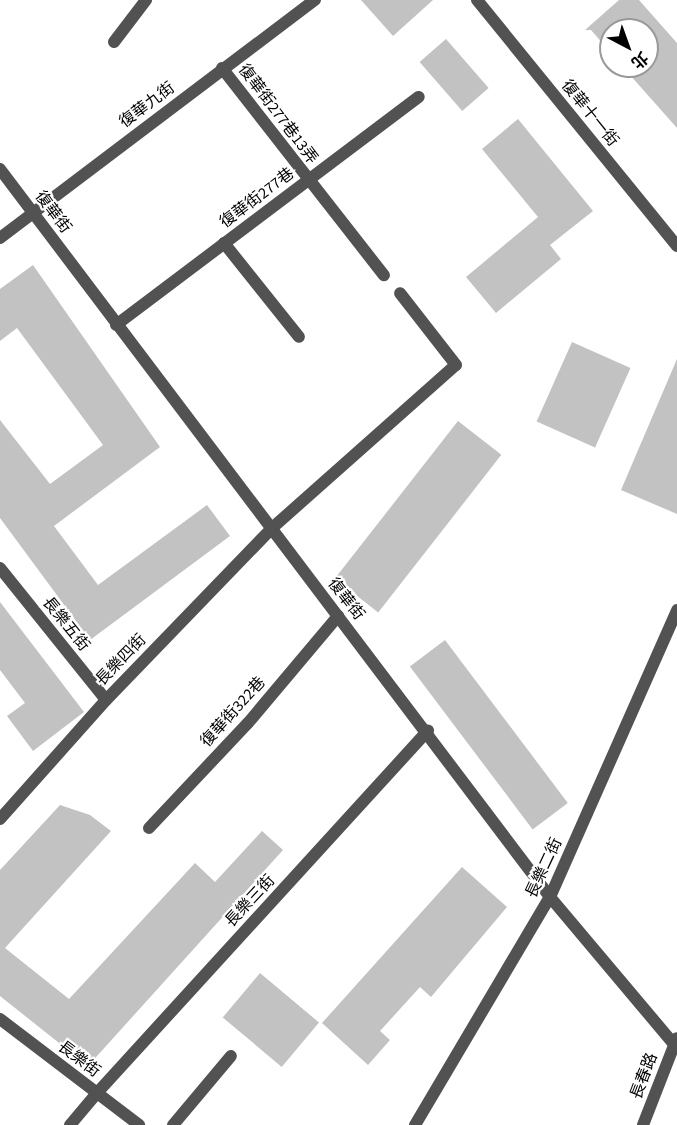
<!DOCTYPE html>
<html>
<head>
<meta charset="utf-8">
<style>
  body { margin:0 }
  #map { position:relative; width:677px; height:1125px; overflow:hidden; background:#fff; font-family:"Source Sans 3","Noto Sans TC",sans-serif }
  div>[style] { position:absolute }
  .building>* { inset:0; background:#c2c2c2; transform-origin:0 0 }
  .lane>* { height:12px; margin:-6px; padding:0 6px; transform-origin:6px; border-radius:6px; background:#525252 }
  .street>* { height:12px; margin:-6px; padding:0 6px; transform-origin:6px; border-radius:6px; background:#525252 }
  span { translate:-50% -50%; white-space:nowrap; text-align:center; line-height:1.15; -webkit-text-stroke:4.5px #fff; paint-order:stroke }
  .street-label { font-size:16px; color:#000 }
  .north { position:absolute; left:599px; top:18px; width:60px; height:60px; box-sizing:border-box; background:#fff; border:2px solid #999; border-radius:50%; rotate:139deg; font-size:16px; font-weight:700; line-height:24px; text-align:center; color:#000 }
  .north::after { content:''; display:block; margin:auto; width:21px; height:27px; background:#000; clip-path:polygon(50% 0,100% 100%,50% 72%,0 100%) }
</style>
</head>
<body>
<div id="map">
  <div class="building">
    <div style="clip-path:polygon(361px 0,433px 0,393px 36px)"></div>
    <div style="clip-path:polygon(619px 0,639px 0,677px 43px,677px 128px,622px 66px,647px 66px,647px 30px,611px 30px,611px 53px,591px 30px,585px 30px)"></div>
    <div style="left:446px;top:39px;width:65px;height:35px;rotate:49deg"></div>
    <div style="clip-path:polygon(518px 119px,593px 211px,550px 245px,561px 259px,496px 313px,466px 277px,538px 217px,482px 149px)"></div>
    <div style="clip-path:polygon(33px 265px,160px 447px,54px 526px,98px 585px,207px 505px,230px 536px,90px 640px,0 518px,0 420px,50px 484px,103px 445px,17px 328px,0 341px,0 289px)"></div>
    <div style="left:572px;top:342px;width:64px;height:87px;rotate:24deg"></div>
    <div style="clip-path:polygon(677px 359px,677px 514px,621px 490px)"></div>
    <div style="left:458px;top:421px;width:55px;height:200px;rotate:38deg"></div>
    <div style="clip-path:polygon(0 602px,84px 712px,33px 751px,7px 716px,25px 703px,0 670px)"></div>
    <div style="left:445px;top:640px;width:204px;height:44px;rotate:53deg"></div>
    <div style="clip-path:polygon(60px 805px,90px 815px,111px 831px,5px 948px,69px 999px,195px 863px,215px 882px,262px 831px,283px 850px,88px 1066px,0 996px,0 870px)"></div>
    <div style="clip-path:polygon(462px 867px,507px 907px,431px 997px,420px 987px,380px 1031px,390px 1040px,368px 1065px,322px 1023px)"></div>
    <div style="left:260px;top:973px;width:77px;height:58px;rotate:40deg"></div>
  </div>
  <div class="lane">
    <div style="left:114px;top:42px;width:53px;rotate:-52.7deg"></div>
    <div style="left:222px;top:68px;width:263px;rotate:52deg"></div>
    <div style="left:224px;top:243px;width:120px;rotate:51.4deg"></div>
    <div style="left:116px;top:325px;width:379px;rotate:-37deg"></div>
    <div style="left:271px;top:529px;width:247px;rotate:-41.6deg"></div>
    <div style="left:456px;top:365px;width:91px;rotate:-127.9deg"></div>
    <div style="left:149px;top:828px;width:144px;rotate:-46.7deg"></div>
    <div style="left:248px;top:723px;width:140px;rotate:-49.9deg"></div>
    <div style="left:70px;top:1125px;width:42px;rotate:-49.8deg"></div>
    <div style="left:173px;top:1125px;width:90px;rotate:-50deg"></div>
  </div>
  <div class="street">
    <div style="left:477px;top:0;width:317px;rotate:50.9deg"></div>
    <div style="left:0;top:169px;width:912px;rotate:52.93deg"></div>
    <div style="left:550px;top:897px;width:192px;rotate:49.9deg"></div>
    <div style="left:0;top:238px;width:395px;rotate:-37.1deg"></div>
    <div style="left:0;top:568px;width:169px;rotate:51.2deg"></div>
    <div style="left:0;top:819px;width:159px;rotate:-48.3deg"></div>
    <div style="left:106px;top:700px;width:238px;rotate:-46deg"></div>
    <div style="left:0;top:1019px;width:175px;rotate:37.3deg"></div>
    <div style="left:97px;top:1093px;width:491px;rotate:-47.6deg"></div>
    <div style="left:415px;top:1125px;width:265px;rotate:-59.4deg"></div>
    <div style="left:550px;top:897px;width:314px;rotate:-66.1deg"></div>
    <div style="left:643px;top:1125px;width:93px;rotate:-68.7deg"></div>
  </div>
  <div class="street-label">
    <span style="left:147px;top:105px;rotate:-37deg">復華九街</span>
    <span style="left:590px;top:113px;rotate:51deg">復華十一街</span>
    <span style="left:278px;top:114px;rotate:53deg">復華街277巷13弄</span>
    <span style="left:257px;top:198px;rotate:-37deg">復華街277巷</span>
    <span style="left:53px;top:212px;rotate:53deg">復華街</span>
    <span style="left:346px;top:599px;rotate:52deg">復華街</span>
    <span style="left:66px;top:624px;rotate:51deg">長樂五街</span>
    <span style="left:121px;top:660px;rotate:-46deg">長樂四街</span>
    <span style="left:233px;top:712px;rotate:-48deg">復華街322巷</span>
    <span style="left:544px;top:868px;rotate:-65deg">長樂二街</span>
    <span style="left:250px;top:901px;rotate:-47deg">長樂三街</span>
    <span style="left:79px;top:1059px;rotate:37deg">長樂街</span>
    <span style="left:644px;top:1076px;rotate:-69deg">長春路</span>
  </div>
  <div class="north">北</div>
</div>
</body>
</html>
